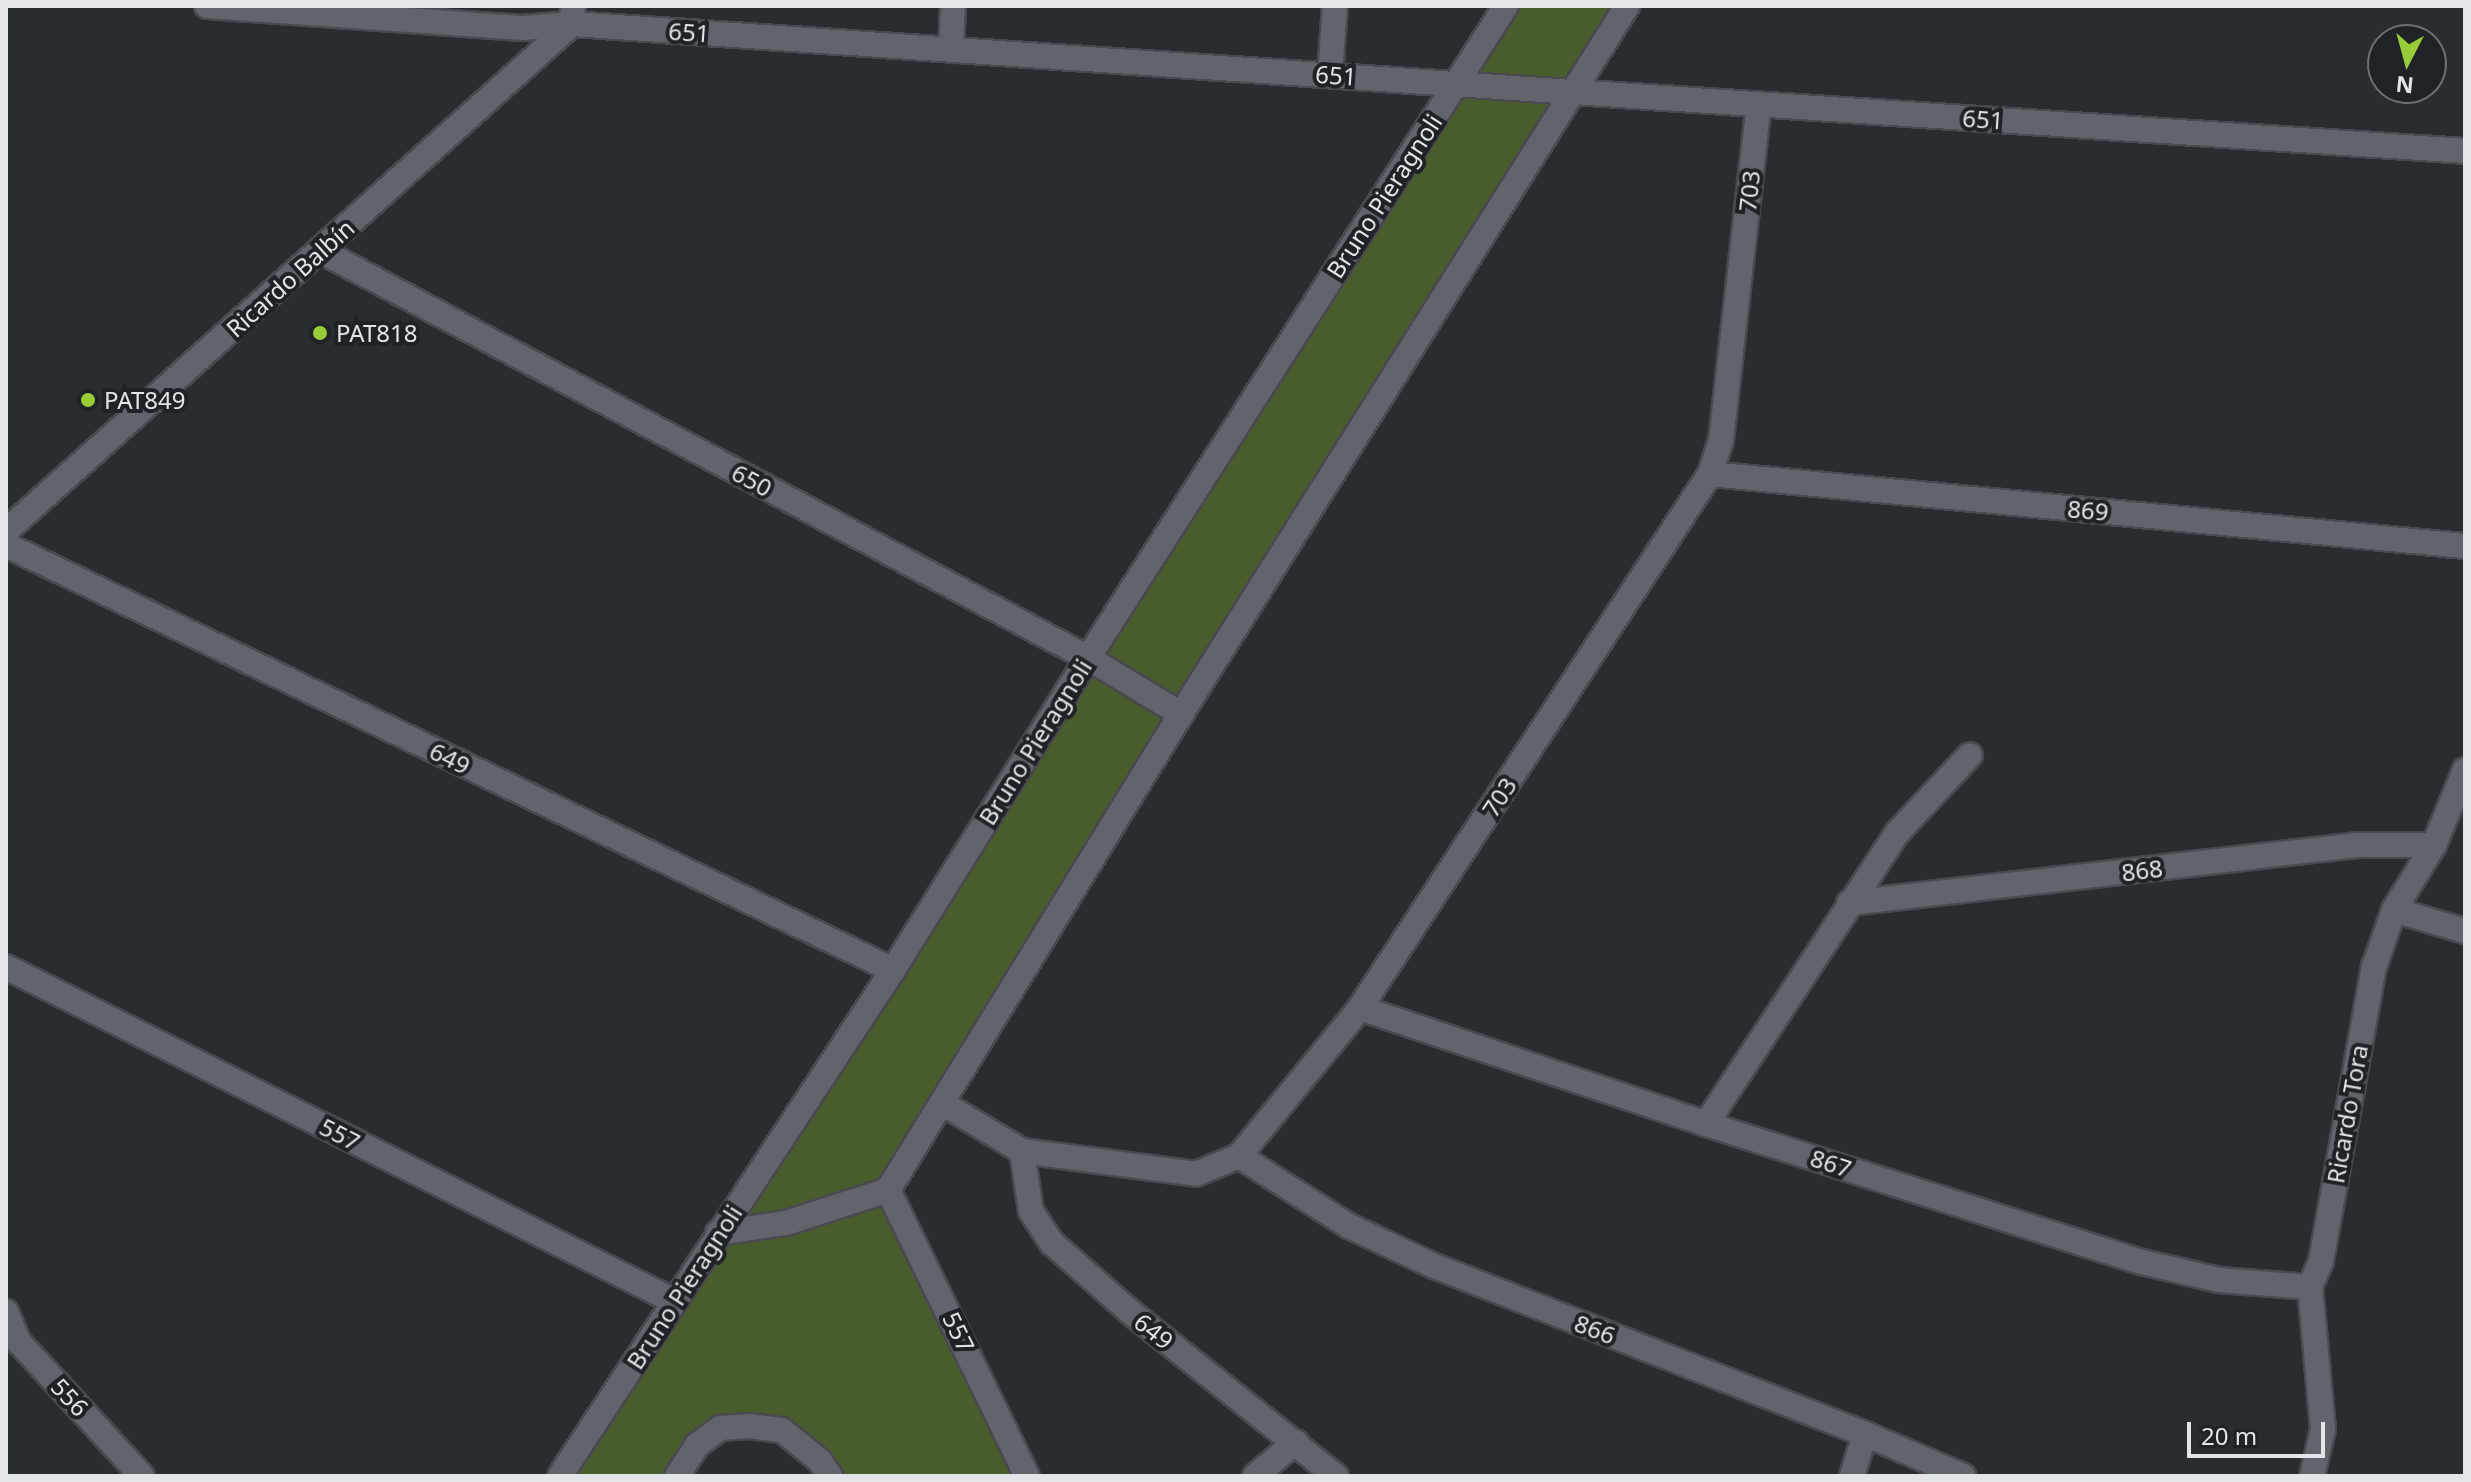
<!DOCTYPE html>
<html>
<head>
<meta charset="utf-8">
<style>
  body { margin:0 }
  #map { position:relative; width:2471px; height:1482px; overflow:hidden; background:#292c31; font-family:"Noto Sans",sans-serif }
  div>[style] { position:absolute }
  .green>* { inset:0; background:#495d2c }
  .roads { filter:drop-shadow(2px 0 #484a4f) drop-shadow(-2px 0 #484a4f) drop-shadow(0 2px #484a4f) drop-shadow(0 -2px #484a4f) }
  .street>* { height:24px; margin:-12px; padding:0 12px; transform-origin:12px; border-radius:12px; background:#61646a }
  .secondary>* { height:24px; margin:-12px; padding:0 12px; transform-origin:12px; border-radius:12px; background:#61646a }
  .dots>* { width:22px; height:22px; translate:-50% -50%; box-sizing:border-box; border:4px solid #1f2227; border-radius:50% }
  span { translate:-50% -50%; white-space:nowrap; text-align:center; line-height:1.15; -webkit-text-stroke:8px #1f2227; paint-order:stroke }
  .street-label { font-size:24px; color:#e3e5e8 }
  .poi-label { font-size:24px; color:#e3e5e8 }
  .left { translate:0 -50%; text-align:left }
  .frame { position:absolute; inset:0; border:8px solid #e3e5e8; pointer-events:none }
  .north { position:absolute; left:2367px; top:24px; width:80px; height:80px; box-sizing:border-box; background:#1f2227; border:2px solid #6d7074; border-radius:50%; rotate:186deg; font-size:22px; font-weight:700; line-height:32px; text-align:center; color:#e3e5e8 }
  .north::after { content:''; display:block; margin:auto; width:28px; height:36px; background:#97cb38; clip-path:polygon(50% 0,100% 100%,50% 72%,0 100%) }
  .scale { position:absolute; left:2187px; top:1422px; width:138px; height:36px; box-sizing:border-box; border:4px solid #e3e5e8; border-top:0; padding-left:10px; font-size:24px; line-height:28px; white-space:nowrap; color:#e3e5e8; -webkit-text-stroke:6px #1f2227; paint-order:stroke }
</style>
</head>
<body>
<div id="map">
  <div class="green">
    <div style="clip-path:polygon(1506px 6px,1627px 6px,888px 1190px,1027px 1476px,830px 1476px,782px 1430px,720px 1428px,677px 1476px,560px 1476px)"></div>
  </div>
  <div class="roads">
    <div class="street">
      <div style="left:207px;top:6px;width:316px;rotate:4deg"></div>
      <div style="left:522px;top:28px;width:50px;rotate:-4.6deg"></div>
      <div style="left:572px;top:24px;width:18px;rotate:-87deg"></div>
      <div style="left:951px;top:50px;width:44px;rotate:-87.4deg"></div>
      <div style="left:1330px;top:75px;width:69px;rotate:-85.9deg"></div>
      <div style="left:1573px;top:92px;width:894px;rotate:3.78deg"></div>
      <div style="left:321px;top:251px;width:868px;rotate:27.95deg"></div>
      <div style="left:1088px;top:658px;width:109px;rotate:31.1deg"></div>
      <div style="left:1710px;top:474px;width:758px;rotate:5.45deg"></div>
      <div style="left:6px;top:545px;width:984px;rotate:25.6deg"></div>
      <div style="left:1849px;top:903px;width:512px;rotate:-6.5deg"></div>
      <div style="left:2358px;top:845px;width:76px"></div>
      <div style="left:2394px;top:910px;width:74px;rotate:16.5deg"></div>
      <div style="left:6px;top:967px;width:747px;rotate:26.57deg"></div>
      <div style="left:1360px;top:1008px;width:365px;rotate:18.5deg"></div>
      <div style="left:1706px;top:1124px;width:457px;rotate:17.6deg"></div>
      <div style="left:2142px;top:1262px;width:79px;rotate:13.2deg"></div>
      <div style="left:2219px;top:1280px;width:91px;rotate:4.4deg"></div>
      <div style="left:942px;top:1103px;width:93px;rotate:31deg"></div>
      <div style="left:1022px;top:1151px;width:176px;rotate:7.5deg"></div>
      <div style="left:1196px;top:1174px;width:47px;rotate:-22.7deg"></div>
      <div style="left:1239px;top:1156px;width:191px;rotate:-50.7deg"></div>
      <div style="left:1360px;top:1008px;width:638px;rotate:-56.76deg"></div>
      <div style="left:1710px;top:474px;width:35px;rotate:-72deg"></div>
      <div style="left:1721px;top:441px;width:339px;rotate:-83.6deg"></div>
      <div style="left:1706px;top:1124px;width:349px;rotate:-56.7deg"></div>
      <div style="left:1898px;top:832px;width:105px;rotate:-46.9deg"></div>
      <div style="left:1022px;top:1151px;width:61px;rotate:81.5deg"></div>
      <div style="left:1031px;top:1211px;width:38px;rotate:57deg"></div>
      <div style="left:1052px;top:1243px;width:103px;rotate:41.4deg"></div>
      <div style="left:1129px;top:1311px;width:265px;rotate:38.6deg"></div>
      <div style="left:1239px;top:1156px;width:130px;rotate:32.5deg"></div>
      <div style="left:1349px;top:1226px;width:94px;rotate:25.2deg"></div>
      <div style="left:1434px;top:1266px;width:463px;rotate:21.3deg"></div>
      <div style="left:1865px;top:1434px;width:107px;rotate:23.2deg"></div>
      <div style="left:888px;top:1190px;width:318px;rotate:64.1deg"></div>
      <div style="left:6px;top:1312px;width:33px;rotate:67deg"></div>
      <div style="left:19px;top:1342px;width:182px;rotate:47.5deg"></div>
      <div style="left:677px;top:1476px;width:37px;rotate:-57deg"></div>
      <div style="left:697px;top:1445px;width:29px;rotate:-36deg"></div>
      <div style="left:720px;top:1428px;width:29px;rotate:-4deg"></div>
      <div style="left:749px;top:1426px;width:33px;rotate:7deg"></div>
      <div style="left:782px;top:1430px;width:48px;rotate:39deg"></div>
      <div style="left:819px;top:1460px;width:19px;rotate:55deg"></div>
      <div style="left:1255px;top:1476px;width:53px;rotate:-39.7deg"></div>
      <div style="left:1852px;top:1476px;width:44px;rotate:-72.8deg"></div>
      <div style="left:2312px;top:1476px;width:48px;rotate:-76.8deg"></div>
      <div style="left:2323px;top:1429px;width:143px;rotate:-95.2deg"></div>
      <div style="left:2310px;top:1287px;width:28px;rotate:-67deg"></div>
      <div style="left:2321px;top:1261px;width:299px;rotate:-79.8deg"></div>
      <div style="left:2374px;top:967px;width:60px;rotate:-70.7deg"></div>
      <div style="left:2394px;top:910px;width:76px;rotate:-58.4deg"></div>
      <div style="left:2434px;top:845px;width:81px;rotate:-67.5deg"></div>
    </div>
    <div class="secondary">
      <div style="left:6px;top:531px;width:760px;rotate:-41.85deg"></div>
      <div style="left:572px;top:24px;width:1003px;rotate:3.89deg"></div>
      <div style="left:718px;top:1233px;width:69px;rotate:-8.4deg"></div>
      <div style="left:786px;top:1223px;width:107px;rotate:-17.9deg"></div>
      <div style="left:888px;top:1190px;width:559px;rotate:-58.39deg"></div>
      <div style="left:1181px;top:714px;width:837px;rotate:-57.79deg"></div>
      <div style="left:560px;top:1476px;width:606px;rotate:-56.65deg"></div>
      <div style="left:893px;top:970px;width:368px;rotate:-58deg"></div>
      <div style="left:1088px;top:658px;width:774px;rotate:-57.34deg"></div>
    </div>
  </div>
  <div class="dots">
    <div style="left:320px;top:333px;background:#97cb38"></div>
    <div style="left:88px;top:400px;background:#97cb38"></div>
  </div>
  <div class="street-label">
    <span style="left:689px;top:32px;rotate:4deg">651</span>
    <span style="left:1336px;top:75px;rotate:4deg">651</span>
    <span style="left:1983px;top:119px;rotate:4deg">651</span>
    <span style="left:1749px;top:191px;rotate:-84deg">703</span>
    <span style="left:1384px;top:196px;rotate:-57deg">Bruno Pieragnoli</span>
    <span style="left:290px;top:278px;rotate:-42deg">Ricardo Balbín</span>
    <span style="left:752px;top:480px;rotate:28deg">650</span>
    <span style="left:2088px;top:510px;rotate:5deg">869</span>
    <span style="left:1035px;top:742px;rotate:-58deg">Bruno Pieragnoli</span>
    <span style="left:450px;top:758px;rotate:26deg">649</span>
    <span style="left:1499px;top:797px;rotate:-57deg">703</span>
    <span style="left:2142px;top:870px;rotate:-7deg">868</span>
    <span style="left:2347px;top:1114px;rotate:-80deg">Ricardo Tora</span>
    <span style="left:340px;top:1134px;rotate:27deg">557</span>
    <span style="left:1831px;top:1163px;rotate:18deg">867</span>
    <span style="left:684px;top:1287px;rotate:-57deg">Bruno Pieragnoli</span>
    <span style="left:1595px;top:1329px;rotate:21deg">866</span>
    <span style="left:1154px;top:1331px;rotate:38deg">649</span>
    <span style="left:959px;top:1332px;rotate:64deg">557</span>
    <span style="left:70px;top:1397px;rotate:47deg">556</span>
  </div>
  <div class="poi-label">
    <span class="left" style="left:336px;top:333px">PAT818</span>
    <span class="left" style="left:104px;top:400px">PAT849</span>
  </div>
  <div class="frame"></div>
  <div class="north">N</div>
  <div class="scale">20 m</div>
</div>
</body>
</html>
